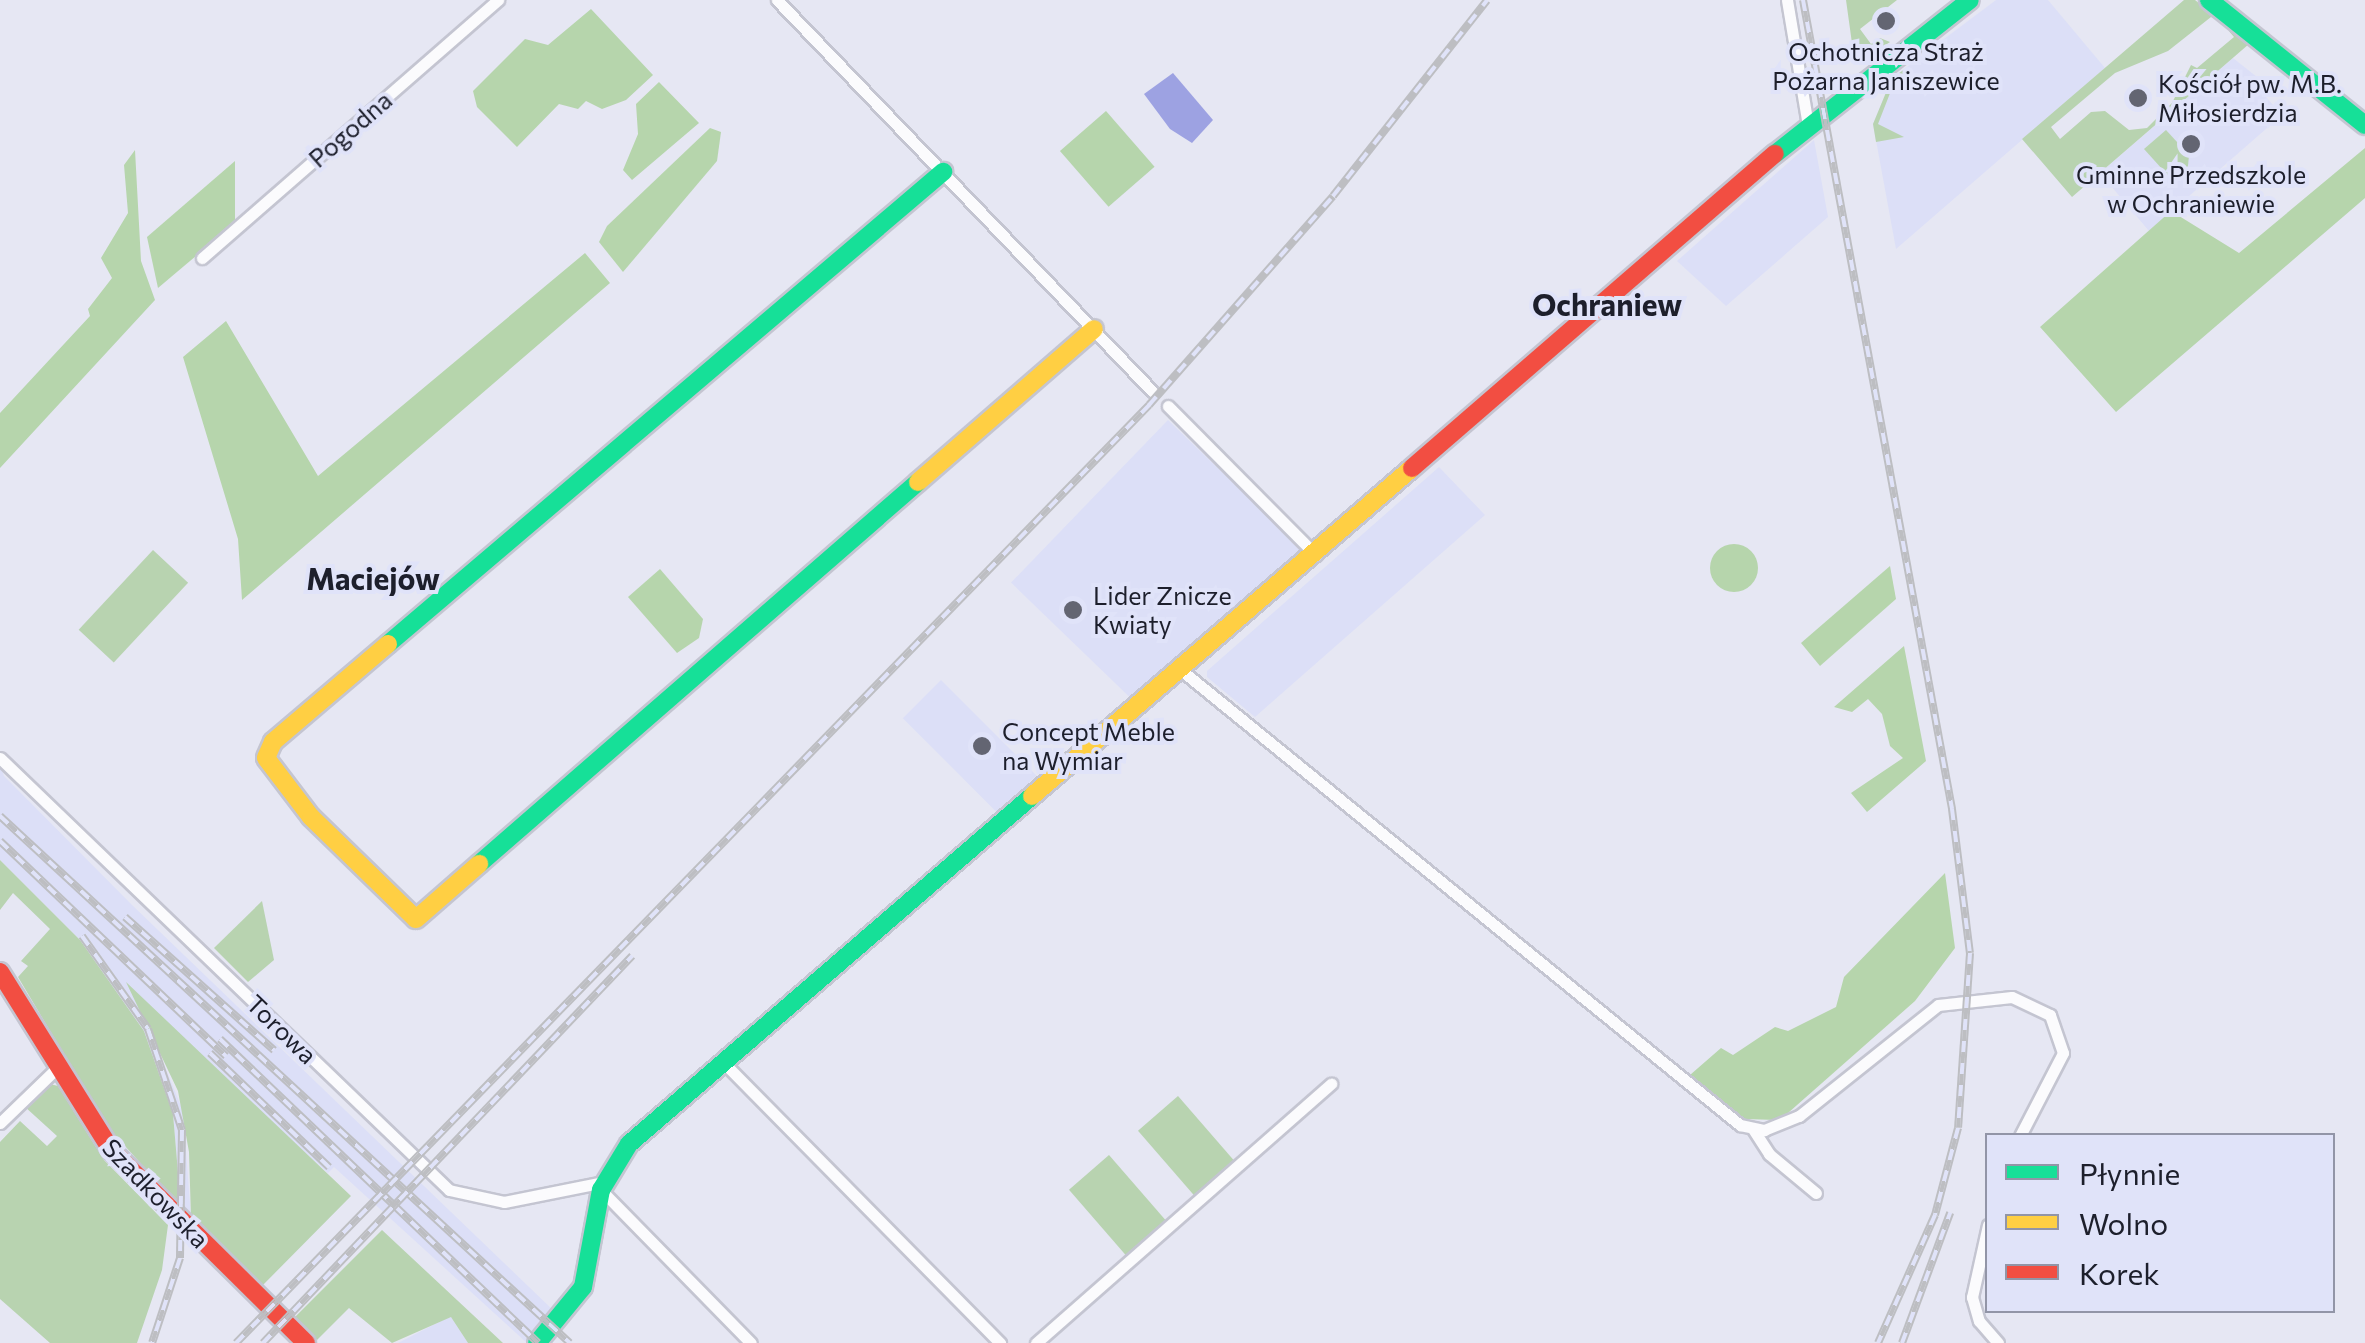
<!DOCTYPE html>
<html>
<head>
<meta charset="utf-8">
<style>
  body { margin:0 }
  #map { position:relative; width:2365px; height:1343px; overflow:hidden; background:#e6e7f3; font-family:Commissioner,sans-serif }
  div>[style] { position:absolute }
  .built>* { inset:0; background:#dcdff7; transform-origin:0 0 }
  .green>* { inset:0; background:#b8d3b0; transform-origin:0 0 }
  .forest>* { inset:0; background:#b6d5ac; transform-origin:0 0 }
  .round { border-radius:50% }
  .water>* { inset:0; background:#9da2e2 }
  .roads { filter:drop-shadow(2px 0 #c4c5d1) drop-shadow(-2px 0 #c4c5d1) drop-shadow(0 2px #c4c5d1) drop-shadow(0 -2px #c4c5d1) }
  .street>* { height:11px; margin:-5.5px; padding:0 5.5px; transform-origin:5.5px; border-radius:5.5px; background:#fbfbfd }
  .fast>* { height:18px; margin:-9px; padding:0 9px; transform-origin:9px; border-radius:9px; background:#16e098 }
  .slow>* { height:18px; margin:-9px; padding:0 9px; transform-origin:9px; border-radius:9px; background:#ffcf43 }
  .jam>* { height:18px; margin:-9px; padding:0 9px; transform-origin:9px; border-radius:9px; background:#f24e42 }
  .rail>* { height:8px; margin-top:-4px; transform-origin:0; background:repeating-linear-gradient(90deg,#e0e3f9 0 11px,#bdbec2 0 22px); box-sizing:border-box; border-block:2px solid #bdbec2 }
  .dots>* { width:28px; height:28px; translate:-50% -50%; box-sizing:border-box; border:5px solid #e0e3f9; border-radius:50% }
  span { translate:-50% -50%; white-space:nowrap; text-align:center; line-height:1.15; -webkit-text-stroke:8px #e0e3f9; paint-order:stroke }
  .poi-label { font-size:25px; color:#1d1f2c }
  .left { translate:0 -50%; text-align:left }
  .street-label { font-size:25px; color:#1d1f2c }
  .quarter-label { font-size:30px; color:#1d1f2c; font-weight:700 }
  .legend { position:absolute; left:1985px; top:1133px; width:350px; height:180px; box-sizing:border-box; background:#e0e3f9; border:2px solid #9295a7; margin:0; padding:12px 18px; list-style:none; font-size:30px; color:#1d1f2c }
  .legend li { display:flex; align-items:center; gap:20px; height:50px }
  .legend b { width:50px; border:2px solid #9295a7 }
</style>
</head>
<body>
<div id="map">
  <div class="built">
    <div style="clip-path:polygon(1996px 0,2048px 0,2105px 68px,1896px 249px,1873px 124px,1892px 78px)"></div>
    <div style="clip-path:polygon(2233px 58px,2262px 81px,2256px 86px,2282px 115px,2149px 231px,2100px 173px)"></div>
    <div style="clip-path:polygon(1814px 140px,1828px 217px,1726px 306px,1677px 261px)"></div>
    <div style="left:1168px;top:420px;width:186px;height:226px;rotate:44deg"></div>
    <div style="clip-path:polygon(1439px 467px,1485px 515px,1255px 717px,1207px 677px,1207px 671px)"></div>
    <div style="left:941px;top:680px;width:135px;height:54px;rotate:45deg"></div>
    <div style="clip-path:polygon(0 764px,4px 776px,132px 905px,555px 1312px,527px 1343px,334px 1167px,328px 1173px,140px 1006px,183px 1111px,191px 1218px,181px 1208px,173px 1114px,144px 1031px,80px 940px,0 860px)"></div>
    <div style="clip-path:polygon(451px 1316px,468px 1343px,398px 1343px)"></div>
  </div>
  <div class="green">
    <div style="clip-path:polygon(1846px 0,1897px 0,1860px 29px,1871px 44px,1880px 38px,1890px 42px,1855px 65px)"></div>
    <div style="clip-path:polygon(2184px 0,2195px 0,2221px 21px,2211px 17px,2168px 51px,2115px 73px,2051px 127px,2060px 139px,2091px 112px,2105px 111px,2129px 130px,2147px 128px,2172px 103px,2191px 65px,2197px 68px,2234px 37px,2228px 30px,2249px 44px,2072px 197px,2022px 139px)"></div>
    <div style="clip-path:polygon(1905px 69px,1907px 79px,1903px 86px,1894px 83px,1878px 124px,1904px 137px,1876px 142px,1873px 124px,1892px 78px)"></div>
    <div style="clip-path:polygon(2166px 130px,2189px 155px,2188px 166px,2172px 180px,2144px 149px)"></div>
    <div style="left:153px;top:550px;width:48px;height:109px;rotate:43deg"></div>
    <div style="clip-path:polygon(0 860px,80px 940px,144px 1031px,173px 1114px,181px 1208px,106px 1125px,18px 977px,28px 966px,21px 961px,50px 929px,13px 893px,0 910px)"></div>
    <div style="clip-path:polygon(262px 901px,274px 960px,248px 982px,214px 948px)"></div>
    <div style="clip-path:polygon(126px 982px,351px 1196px,261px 1287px,191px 1218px,189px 1152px,178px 1091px)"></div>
    <div style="clip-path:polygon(46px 1083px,58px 1086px,104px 1160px,168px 1225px,162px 1270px,137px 1343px,50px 1343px,0 1299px,0 1142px,20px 1121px,47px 1146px,57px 1136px,24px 1106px)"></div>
    <div style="left:1178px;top:1096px;width:86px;height:53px;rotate:49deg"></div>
    <div style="left:1109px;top:1155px;width:87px;height:53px;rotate:49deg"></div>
    <div style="clip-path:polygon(382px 1230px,503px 1343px,468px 1343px,451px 1317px,392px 1343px,349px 1308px,317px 1340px,294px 1318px)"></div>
  </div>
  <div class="forest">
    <div style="clip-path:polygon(591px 9px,653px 75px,626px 100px,602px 109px,586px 101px,578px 109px,559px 104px,517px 147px,477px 107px,473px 91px,525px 39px,548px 45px)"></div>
    <div style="clip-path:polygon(659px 82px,699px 123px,632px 180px,623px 170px,638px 134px,636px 104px)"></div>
    <div style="left:1106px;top:111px;width:74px;height:61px;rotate:49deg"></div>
    <div style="clip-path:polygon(710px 128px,721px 132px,717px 161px,623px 272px,599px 242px,607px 226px)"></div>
    <div style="clip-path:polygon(2365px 148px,2365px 198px,2116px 412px,2040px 327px,2171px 211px,2239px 253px)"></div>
    <div style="clip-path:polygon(135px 150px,141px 261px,155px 300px,0 468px,0 413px,90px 316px,88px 309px,112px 278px,101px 258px,128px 213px,124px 165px)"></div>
    <div style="clip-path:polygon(235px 161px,235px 223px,158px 288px,147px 237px)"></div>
    <div style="clip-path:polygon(585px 253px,610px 283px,242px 600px,238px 539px,183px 357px,226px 321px,318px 476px)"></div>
    <div class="round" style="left:1710px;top:544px;width:48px;height:48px"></div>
    <div style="clip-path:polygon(1890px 566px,1896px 599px,1820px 666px,1801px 643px)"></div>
    <div style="clip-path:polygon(660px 569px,703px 619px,699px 638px,677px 653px,628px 597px)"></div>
    <div style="clip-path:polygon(1904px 646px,1926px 761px,1867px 812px,1851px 793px,1903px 758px,1890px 746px,1882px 714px,1868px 699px,1852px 712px,1834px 707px)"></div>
    <div style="clip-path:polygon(1945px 873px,1955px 948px,1915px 1001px,1788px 1113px,1777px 1120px,1745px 1119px,1690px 1075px,1721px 1048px,1733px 1055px,1775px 1027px,1788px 1031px,1836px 1007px,1844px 977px)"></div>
  </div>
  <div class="water">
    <div style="clip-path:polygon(1173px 73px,1213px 120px,1192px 143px,1170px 129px,1144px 94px)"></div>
  </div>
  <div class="roads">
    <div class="street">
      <div style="left:777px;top:0;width:542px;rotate:46.2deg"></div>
      <div style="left:1787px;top:0;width:128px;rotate:80.5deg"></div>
      <div style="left:202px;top:258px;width:393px;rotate:-41.1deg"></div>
      <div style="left:1168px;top:406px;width:210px;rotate:45.2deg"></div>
      <div style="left:1181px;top:670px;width:721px;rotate:39.14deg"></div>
      <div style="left:1740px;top:1125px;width:25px;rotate:12deg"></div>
      <div style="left:1764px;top:1130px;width:38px;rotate:-22deg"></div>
      <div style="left:1799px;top:1116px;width:178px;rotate:-38.6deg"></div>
      <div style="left:1938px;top:1005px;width:74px;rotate:-6.2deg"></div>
      <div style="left:2012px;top:997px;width:42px;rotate:25.3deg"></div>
      <div style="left:2050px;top:1015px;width:40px;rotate:71.1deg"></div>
      <div style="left:2063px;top:1053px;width:93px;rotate:117.4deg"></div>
      <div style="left:0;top:758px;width:623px;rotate:43.89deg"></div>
      <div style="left:449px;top:1190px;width:56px;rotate:12.3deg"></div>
      <div style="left:504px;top:1202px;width:102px;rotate:-11.3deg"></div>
      <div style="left:725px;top:1064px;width:392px;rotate:45.4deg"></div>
      <div style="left:0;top:1123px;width:82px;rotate:-44deg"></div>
      <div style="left:1753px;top:1129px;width:30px;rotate:57deg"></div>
      <div style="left:1769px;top:1154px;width:61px;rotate:39.7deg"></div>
      <div style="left:601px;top:1190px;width:214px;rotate:45.6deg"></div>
      <div style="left:1988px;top:1225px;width:74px;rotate:102.5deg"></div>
      <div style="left:1972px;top:1297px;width:25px;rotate:74deg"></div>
      <div style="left:1979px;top:1321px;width:29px;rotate:49deg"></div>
      <div style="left:1036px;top:1343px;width:393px;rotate:-41.3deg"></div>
    </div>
    <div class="fast">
      <div style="left:2209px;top:0;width:200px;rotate:38.7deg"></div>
      <div style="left:1775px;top:154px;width:248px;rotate:-38.3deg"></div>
      <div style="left:388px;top:644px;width:729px;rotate:-40.38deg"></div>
      <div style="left:479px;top:864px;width:582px;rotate:-41.03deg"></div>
      <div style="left:537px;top:1343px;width:72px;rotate:-50.6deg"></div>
      <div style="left:583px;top:1287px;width:99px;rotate:-79.5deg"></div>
      <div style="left:601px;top:1190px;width:54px;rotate:-58.7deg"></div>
      <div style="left:629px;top:1144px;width:532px;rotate:-40.81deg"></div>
    </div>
    <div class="slow">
      <div style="left:918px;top:482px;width:233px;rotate:-41deg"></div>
      <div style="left:388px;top:644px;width:151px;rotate:139.6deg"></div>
      <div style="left:273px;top:742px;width:17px;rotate:114deg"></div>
      <div style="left:266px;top:758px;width:74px;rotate:52.7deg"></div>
      <div style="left:311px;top:817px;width:146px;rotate:44.2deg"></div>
      <div style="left:416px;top:919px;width:84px;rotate:-41.1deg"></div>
      <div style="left:1032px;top:796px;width:502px;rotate:-40.8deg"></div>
    </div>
    <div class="jam">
      <div style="left:1412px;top:468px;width:480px;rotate:-40.9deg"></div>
      <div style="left:0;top:972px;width:211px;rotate:58deg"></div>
      <div style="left:112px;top:1151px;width:273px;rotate:44.7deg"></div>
    </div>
  </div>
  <div class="rail">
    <div style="left:1803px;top:0;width:823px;rotate:79.56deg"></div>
    <div style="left:1952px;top:809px;width:145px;rotate:82.9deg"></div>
    <div style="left:1970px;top:953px;width:175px;rotate:93.9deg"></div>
    <div style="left:1958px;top:1128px;width:90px;rotate:104.8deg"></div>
    <div style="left:1935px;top:1215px;width:140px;rotate:114deg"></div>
    <div style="left:0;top:816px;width:776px;rotate:42.76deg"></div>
    <div style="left:0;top:841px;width:312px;rotate:43.6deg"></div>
    <div style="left:125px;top:917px;width:200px;rotate:41.8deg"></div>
    <div style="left:82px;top:936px;width:114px;rotate:54.6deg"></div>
    <div style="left:148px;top:1029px;width:107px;rotate:71.4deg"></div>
    <div style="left:182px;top:1130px;width:128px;rotate:90.9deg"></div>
    <div style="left:180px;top:1258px;width:89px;rotate:108.2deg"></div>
    <div style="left:220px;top:1039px;width:440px;rotate:43.7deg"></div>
    <div style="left:210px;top:1053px;width:165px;rotate:43.8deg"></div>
    <div style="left:236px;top:1343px;width:1309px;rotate:-45.77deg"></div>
    <div style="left:1149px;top:405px;width:278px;rotate:-48.6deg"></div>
    <div style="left:1333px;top:196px;width:249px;rotate:-51.8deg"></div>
    <div style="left:263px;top:1343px;width:535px;rotate:-46.36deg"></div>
    <div style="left:1902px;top:1343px;width:139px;rotate:-69.7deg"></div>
  </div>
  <div class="dots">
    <div style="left:1886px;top:21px;background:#636572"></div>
    <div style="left:2138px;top:98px;background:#636572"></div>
    <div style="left:2191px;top:144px;background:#636572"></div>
    <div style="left:1073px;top:610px;background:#636572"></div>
    <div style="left:982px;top:746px;background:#636572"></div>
  </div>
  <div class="poi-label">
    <span style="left:1886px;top:66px">Ochotnicza Straż<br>Pożarna Janiszewice</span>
    <span class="left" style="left:2158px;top:98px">Kościół pw. M.B.<br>Miłosierdzia</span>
    <span style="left:2191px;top:189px">Gminne Przedszkole<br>w Ochraniewie</span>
    <span class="left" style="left:1093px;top:610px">Lider Znicze<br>Kwiaty</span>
    <span class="left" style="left:1002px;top:746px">Concept Meble<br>na Wymiar</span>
  </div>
  <div class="street-label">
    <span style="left:350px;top:129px;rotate:-41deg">Pogodna</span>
    <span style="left:282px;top:1029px;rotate:44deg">Torowa</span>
    <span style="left:156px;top:1193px;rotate:46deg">Szadkowska</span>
  </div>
  <div class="quarter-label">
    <span style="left:1607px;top:304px">Ochraniew</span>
    <span style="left:373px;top:578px">Maciejów</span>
  </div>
  <ul class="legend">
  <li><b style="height:12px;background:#16e098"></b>Płynnie</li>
  <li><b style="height:12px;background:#ffcf43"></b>Wolno</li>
  <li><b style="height:12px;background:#f24e42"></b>Korek</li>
  </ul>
</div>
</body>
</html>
